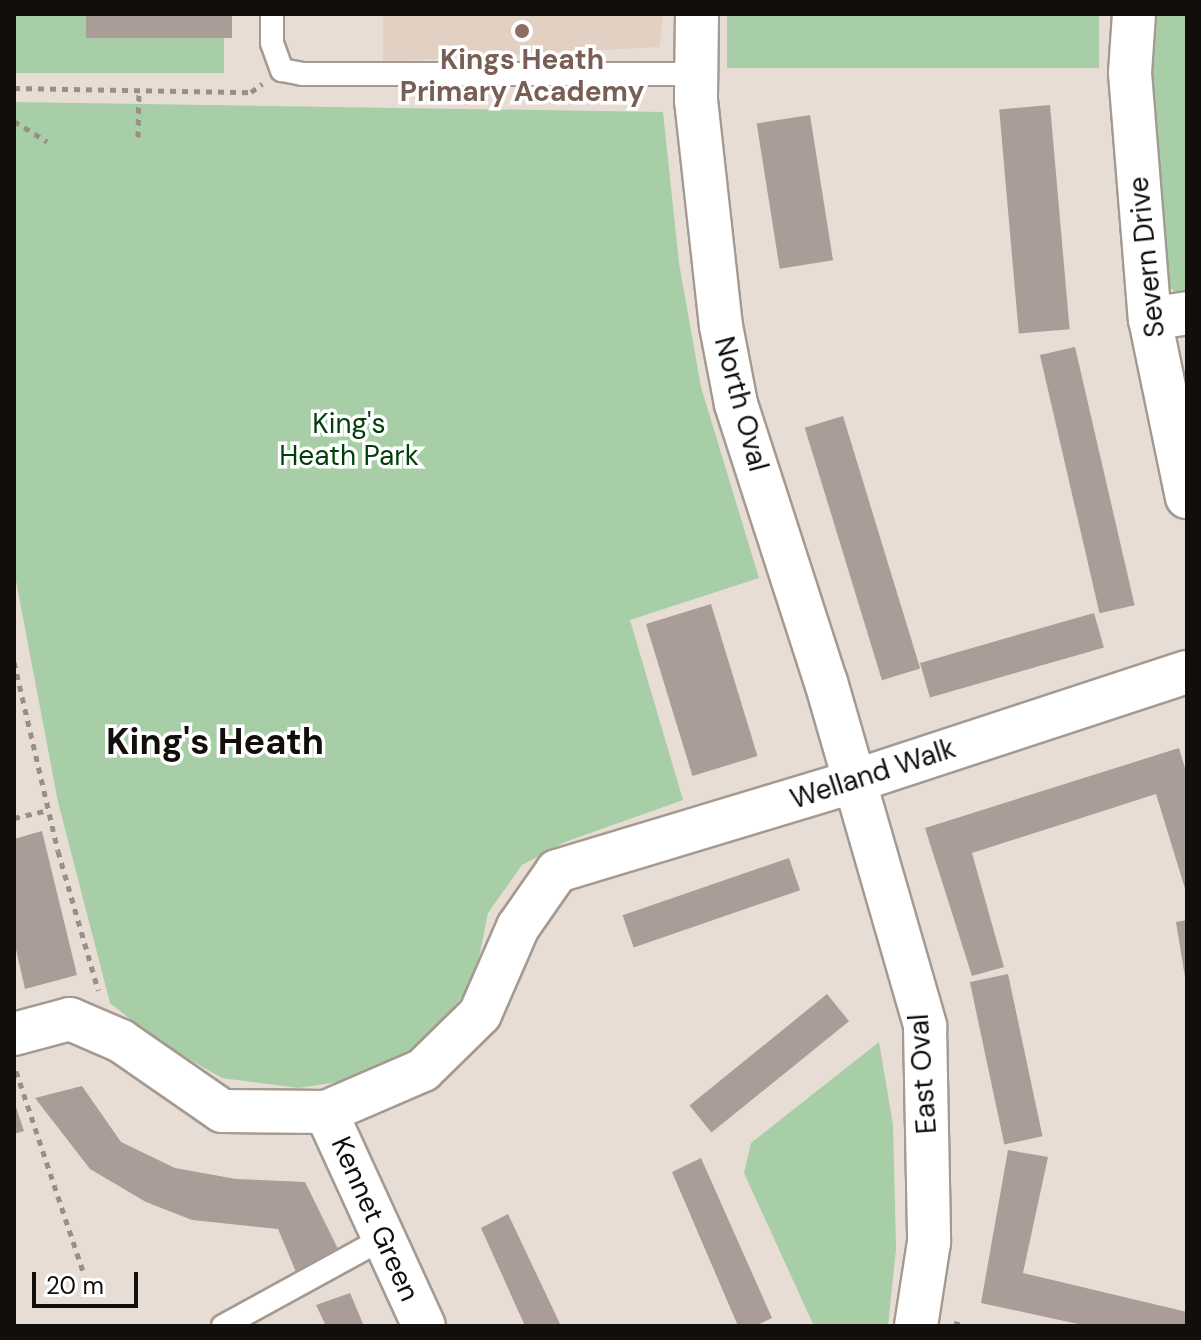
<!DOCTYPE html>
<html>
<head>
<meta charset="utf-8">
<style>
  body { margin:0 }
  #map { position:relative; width:1201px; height:1340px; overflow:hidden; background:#e8ddd4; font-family:"DM Sans",sans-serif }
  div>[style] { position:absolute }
  .built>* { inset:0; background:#e2d1c2 }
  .green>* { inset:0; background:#a7cea7; transform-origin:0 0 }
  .building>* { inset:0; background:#aa9d97; transform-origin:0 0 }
  .path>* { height:5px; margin-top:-2.5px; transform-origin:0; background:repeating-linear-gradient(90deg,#978f88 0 6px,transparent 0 12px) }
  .roads { filter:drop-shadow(2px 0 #a49a91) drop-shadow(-2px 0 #a49a91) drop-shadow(0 2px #a49a91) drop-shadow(0 -2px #a49a91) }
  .lane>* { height:22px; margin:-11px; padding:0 11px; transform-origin:11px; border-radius:11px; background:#fff }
  .street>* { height:42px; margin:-21px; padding:0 21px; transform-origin:21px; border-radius:21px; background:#fff }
  .dots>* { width:22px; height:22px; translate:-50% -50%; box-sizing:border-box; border:4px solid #fff; border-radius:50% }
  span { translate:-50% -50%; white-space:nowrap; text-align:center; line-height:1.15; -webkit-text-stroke:7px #fff; paint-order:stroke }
  .education-label { font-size:28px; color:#785e54; font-weight:700 }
  .street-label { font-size:28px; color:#120e0b }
  .park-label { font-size:28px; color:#003f0a }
  .district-label { font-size:36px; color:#120e0b; font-weight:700 }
  .frame { position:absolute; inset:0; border:16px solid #120e0b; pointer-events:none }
  .scale { position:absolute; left:32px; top:1272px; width:106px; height:36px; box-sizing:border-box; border:4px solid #120e0b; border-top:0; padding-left:10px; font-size:24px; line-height:28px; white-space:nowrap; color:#120e0b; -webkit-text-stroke:6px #fff; paint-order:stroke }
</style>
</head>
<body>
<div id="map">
  <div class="built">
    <div style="clip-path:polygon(383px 14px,663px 14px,660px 47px,383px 62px)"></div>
  </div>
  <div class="green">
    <div style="left:14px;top:14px;width:210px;height:59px"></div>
    <div style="left:727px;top:14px;width:372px;height:54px"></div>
    <div style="clip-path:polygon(1157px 14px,1187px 14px,1185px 300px,1166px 284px,1152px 93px)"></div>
    <div style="clip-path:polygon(14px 102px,663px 112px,679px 263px,701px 387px,759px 578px,630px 620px,683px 800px,565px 842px,522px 865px,488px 913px,474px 983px,421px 1044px,363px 1078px,299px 1088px,222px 1078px,162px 1044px,110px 1003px,58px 802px,16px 581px)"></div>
    <div style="clip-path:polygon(879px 1042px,893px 1125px,896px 1249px,888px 1326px,814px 1326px,744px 1173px,751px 1143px)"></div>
  </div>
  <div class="building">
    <div style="left:86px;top:14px;width:146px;height:24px"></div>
    <div style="left:1050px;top:105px;width:225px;height:51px;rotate:85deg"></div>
    <div style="left:810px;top:115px;width:147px;height:54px;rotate:81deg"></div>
    <div style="left:1075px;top:347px;width:265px;height:36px;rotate:77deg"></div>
    <div style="left:843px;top:416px;width:264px;height:40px;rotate:73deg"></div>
    <div style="left:711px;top:604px;width:159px;height:68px;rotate:73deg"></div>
    <div style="left:1094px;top:613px;width:36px;height:181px;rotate:74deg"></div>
    <div style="clip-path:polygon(1179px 748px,1187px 775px,1187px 895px,1156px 794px,972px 853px,1004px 967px,972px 976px,925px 828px)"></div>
    <div style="clip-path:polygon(42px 831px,77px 975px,25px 989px,14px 941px,14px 839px)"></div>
    <div style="left:789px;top:858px;width:34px;height:176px;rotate:71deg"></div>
    <div style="clip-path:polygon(1187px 920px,1187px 976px,1185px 977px,1176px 922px)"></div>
    <div style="left:1008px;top:974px;width:166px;height:39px;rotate:78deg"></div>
    <div style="left:827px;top:994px;width:35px;height:177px;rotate:51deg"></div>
    <div style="clip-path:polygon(82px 1086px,121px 1142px,175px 1168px,236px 1179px,305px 1182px,340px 1253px,296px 1272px,278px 1229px,192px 1220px,146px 1202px,90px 1169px,35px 1098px)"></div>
    <div style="clip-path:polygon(14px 1101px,24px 1131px,14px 1134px)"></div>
    <div style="clip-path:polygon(1008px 1150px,1048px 1157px,1023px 1273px,1187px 1312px,1187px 1326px,1087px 1326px,981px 1303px)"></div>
    <div style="clip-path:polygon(701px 1158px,772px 1318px,755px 1326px,738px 1326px,672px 1172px)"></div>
    <div style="clip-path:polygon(508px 1214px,561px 1326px,525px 1326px,481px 1228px)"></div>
    <div style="clip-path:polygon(350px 1293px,364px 1326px,326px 1326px,316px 1305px)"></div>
  </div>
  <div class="path">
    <div style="left:14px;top:88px;width:237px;rotate:1deg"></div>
    <div style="left:251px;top:92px;width:14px;rotate:-36deg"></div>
    <div style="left:14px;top:121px;width:39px;rotate:32deg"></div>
    <div style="left:138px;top:137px;width:47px;rotate:-88.8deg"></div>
    <div style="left:14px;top:662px;width:194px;rotate:76.9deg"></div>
    <div style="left:58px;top:851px;width:145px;rotate:73.9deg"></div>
    <div style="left:14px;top:818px;width:35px;rotate:-13deg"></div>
    <div style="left:16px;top:1071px;width:214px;rotate:71.5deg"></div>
    <div style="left:954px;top:1323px;width:12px;rotate:14deg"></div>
  </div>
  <div class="roads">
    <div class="lane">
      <div style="left:272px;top:14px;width:29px;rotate:90deg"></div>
      <div style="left:272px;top:43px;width:29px;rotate:70deg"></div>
      <div style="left:282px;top:70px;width:20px;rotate:11deg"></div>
      <div style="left:302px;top:74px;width:393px"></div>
      <div style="left:223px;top:1326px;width:183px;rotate:-28.7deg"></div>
    </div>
    <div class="street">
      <div style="left:697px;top:14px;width:86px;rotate:90.7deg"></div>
      <div style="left:696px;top:100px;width:227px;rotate:83.7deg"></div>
      <div style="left:721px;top:326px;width:79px;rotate:79.1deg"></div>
      <div style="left:736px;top:404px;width:292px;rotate:72.1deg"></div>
      <div style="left:826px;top:682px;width:358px;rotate:73.9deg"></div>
      <div style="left:925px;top:1026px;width:216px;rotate:88.9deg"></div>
      <div style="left:929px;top:1242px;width:85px;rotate:98.8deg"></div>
      <div style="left:1134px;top:14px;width:59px;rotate:93.9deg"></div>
      <div style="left:1130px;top:73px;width:247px;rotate:85.4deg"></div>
      <div style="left:1150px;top:319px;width:182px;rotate:78.3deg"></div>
      <div style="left:1150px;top:319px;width:37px;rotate:-9deg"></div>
      <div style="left:14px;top:1034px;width:58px;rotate:-15deg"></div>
      <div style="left:70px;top:1019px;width:56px;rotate:23.3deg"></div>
      <div style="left:121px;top:1041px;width:123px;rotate:34.7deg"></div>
      <div style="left:222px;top:1111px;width:104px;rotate:0.6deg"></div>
      <div style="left:326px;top:1112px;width:106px;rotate:-23.4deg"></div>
      <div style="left:423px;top:1070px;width:80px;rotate:-44.5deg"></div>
      <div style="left:480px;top:1014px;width:95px;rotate:-66.4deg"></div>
      <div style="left:518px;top:927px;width:68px;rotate:-55.1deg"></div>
      <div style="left:557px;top:871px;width:311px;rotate:-16.8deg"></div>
      <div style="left:855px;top:781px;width:349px;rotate:-18.2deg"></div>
      <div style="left:326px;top:1112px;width:235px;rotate:65.4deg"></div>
    </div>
  </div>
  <div class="dots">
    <div style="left:522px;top:31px;background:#8d6e63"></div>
  </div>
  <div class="education-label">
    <span style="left:522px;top:76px">Kings Heath<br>Primary Academy</span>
  </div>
  <div class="street-label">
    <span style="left:1147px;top:257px;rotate:-96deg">Severn Drive</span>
    <span style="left:741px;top:404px;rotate:75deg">North Oval</span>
    <span style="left:873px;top:774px;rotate:-18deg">Welland Walk</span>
    <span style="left:923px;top:1074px;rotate:-94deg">East Oval</span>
    <span style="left:375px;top:1219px;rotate:66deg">Kennet Green</span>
  </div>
  <div class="park-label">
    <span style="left:349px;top:440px">King's<br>Heath Park</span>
  </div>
  <div class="district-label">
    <span style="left:215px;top:742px">King's Heath</span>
  </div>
  <div class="frame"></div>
  <div class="scale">20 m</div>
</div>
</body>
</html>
